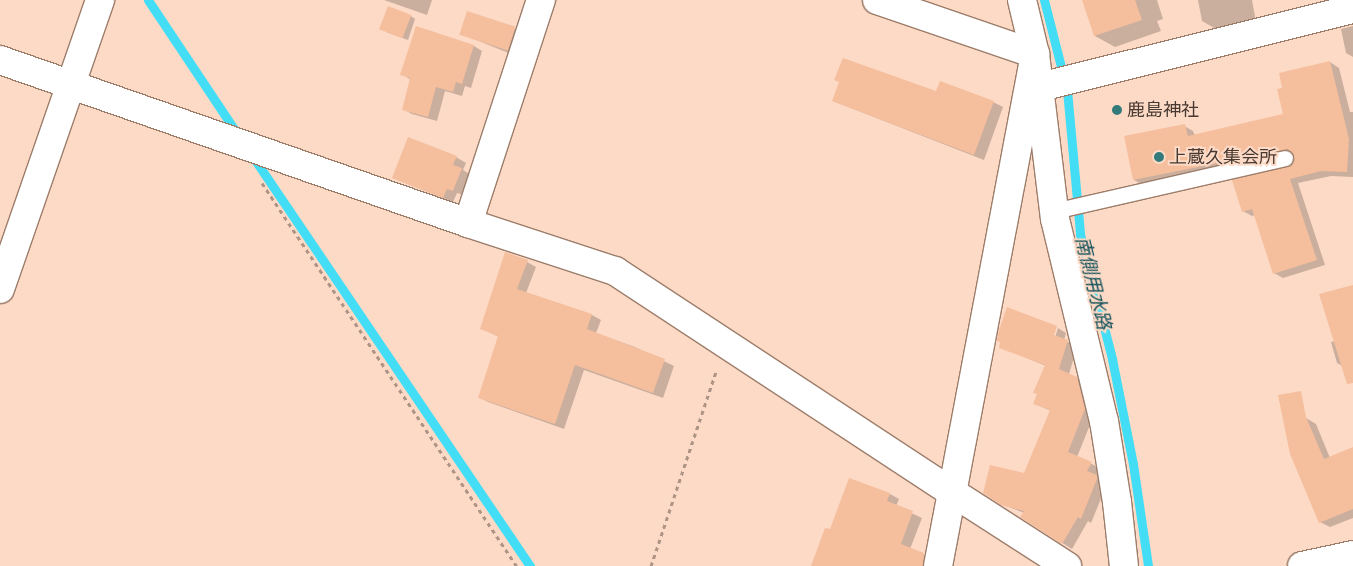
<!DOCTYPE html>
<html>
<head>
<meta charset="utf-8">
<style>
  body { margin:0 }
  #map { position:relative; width:1353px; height:566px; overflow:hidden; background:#fddac6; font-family:"Times New Roman","Noto Sans JP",serif }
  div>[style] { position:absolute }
  .shadow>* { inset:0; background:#0003 }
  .stream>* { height:9px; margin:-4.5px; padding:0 4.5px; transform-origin:4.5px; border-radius:4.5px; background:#43def5 }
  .building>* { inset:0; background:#f5be9d; transform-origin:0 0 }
  .path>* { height:3px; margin-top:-1.5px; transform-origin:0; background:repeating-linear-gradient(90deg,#ae9485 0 4px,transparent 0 8px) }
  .roads { filter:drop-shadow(1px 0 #9c7d6a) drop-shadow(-1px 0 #9c7d6a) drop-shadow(0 1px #9c7d6a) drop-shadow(0 -1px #9c7d6a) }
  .service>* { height:15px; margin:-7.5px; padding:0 7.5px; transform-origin:7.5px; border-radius:7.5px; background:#fff }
  .minor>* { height:28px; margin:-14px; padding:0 14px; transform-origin:14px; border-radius:14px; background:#fff }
  .dots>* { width:14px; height:14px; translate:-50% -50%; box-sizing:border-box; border:2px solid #fddac6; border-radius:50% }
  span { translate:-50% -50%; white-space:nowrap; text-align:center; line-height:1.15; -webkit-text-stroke:4px #fddac6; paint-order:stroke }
  .poi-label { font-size:18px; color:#473931 }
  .left { translate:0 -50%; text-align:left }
  .water-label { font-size:19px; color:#0f505a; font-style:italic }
</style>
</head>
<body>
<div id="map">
  <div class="shadow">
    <div style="clip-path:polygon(384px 0,432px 0,427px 15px)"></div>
    <div style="clip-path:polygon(1083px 0,1157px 0,1163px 19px,1157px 21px,1161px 31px,1115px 47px,1095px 36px)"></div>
    <div style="clip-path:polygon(1198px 0,1252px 0,1256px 22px,1216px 29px,1202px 21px)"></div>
    <div style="clip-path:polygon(411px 16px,415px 19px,408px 40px,386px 32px)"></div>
    <div style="clip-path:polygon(1353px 26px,1353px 57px,1346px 53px,1341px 29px)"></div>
    <div style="clip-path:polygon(417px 28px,474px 46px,482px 51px,471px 88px,465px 86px,462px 96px,445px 91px,437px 121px,412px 114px,403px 109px,411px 80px,402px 74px)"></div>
    <div style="clip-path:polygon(514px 29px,524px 34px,516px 56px,461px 34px)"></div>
    <div style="clip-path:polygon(1330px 62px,1339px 68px,1350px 112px,1353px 112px,1353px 177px,1331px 176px,1298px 183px,1325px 265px,1283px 278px,1274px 273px,1255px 215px,1252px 216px,1243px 211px,1295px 161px,1294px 153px,1143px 185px,1134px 180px,1184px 126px,1193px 131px,1195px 136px,1285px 115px)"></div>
    <div style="clip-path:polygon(937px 93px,993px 102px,1003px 107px,984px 160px,833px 101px)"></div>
    <div style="clip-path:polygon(456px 157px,466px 163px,463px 170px,471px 175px,463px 195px,457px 193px,453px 202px,393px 178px)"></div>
    <div style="clip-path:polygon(527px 262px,536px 267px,526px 293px,592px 315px,601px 320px,596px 333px,635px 347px,674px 366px,663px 398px,584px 370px,564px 429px,488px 402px,479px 397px,499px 337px,481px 328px)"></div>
    <div style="clip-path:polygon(1353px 286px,1353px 366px,1346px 368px,1337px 363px,1331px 342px,1335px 341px)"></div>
    <div style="clip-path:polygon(1058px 328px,1066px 333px,1064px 340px,1077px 347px,1069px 374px,1087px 383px,1094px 415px,1077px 457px,1100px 468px,1097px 476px,1107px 484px,1091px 523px,1088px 521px,1072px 549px,1021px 517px,1024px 513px,1002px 504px,1025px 475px,1051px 411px,1035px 404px,1046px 366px,1000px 347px,1054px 341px)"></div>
    <div style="clip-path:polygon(1306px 418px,1316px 424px,1330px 458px,1353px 453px,1353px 518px,1330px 527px,1320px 522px)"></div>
    <div style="clip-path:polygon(890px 494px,899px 499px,896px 506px,922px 518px,910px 549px,932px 559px,929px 566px,812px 566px,831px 531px)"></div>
  </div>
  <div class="stream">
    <div style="left:148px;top:0;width:162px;rotate:56.3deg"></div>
    <div style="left:1044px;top:0;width:93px;rotate:75.7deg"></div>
    <div style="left:1067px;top:90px;width:145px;rotate:84.8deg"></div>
    <div style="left:1080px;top:234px;width:129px;rotate:75.6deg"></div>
    <div style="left:1112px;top:359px;width:107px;rotate:78.7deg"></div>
    <div style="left:1133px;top:464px;width:103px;rotate:81.6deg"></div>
    <div style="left:251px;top:154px;width:498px;rotate:55.9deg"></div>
  </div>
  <div class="building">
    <div style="clip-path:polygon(1082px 0,1135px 0,1142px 20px,1094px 36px)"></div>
    <div style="left:388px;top:6px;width:25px;height:25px;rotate:21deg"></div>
    <div style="left:467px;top:11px;width:51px;height:25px;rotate:18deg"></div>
    <div style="clip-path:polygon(416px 26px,474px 45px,462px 84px,456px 82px,453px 92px,436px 87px,428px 117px,402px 110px,410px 78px,400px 75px)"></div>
    <div style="clip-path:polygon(843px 58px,936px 91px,940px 81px,994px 101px,974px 155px,832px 101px,839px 82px,834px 80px)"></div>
    <div style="clip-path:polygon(1330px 61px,1349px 139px,1347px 172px,1321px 171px,1290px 179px,1317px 260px,1273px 274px,1252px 209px,1242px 212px,1232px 180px,1291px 165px,1294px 156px,1288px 149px,1133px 180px,1124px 136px,1185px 124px,1188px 136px,1283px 114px,1277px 89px,1282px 88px,1279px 73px)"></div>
    <div style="clip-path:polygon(408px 137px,457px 156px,453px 165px,462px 168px,453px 191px,447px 189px,443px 198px,392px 178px)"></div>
    <div style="clip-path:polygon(505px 252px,528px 260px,517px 289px,592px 314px,587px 329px,665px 359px,653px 393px,575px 365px,555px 424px,478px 398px,498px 336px,480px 329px)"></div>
    <div style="clip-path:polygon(1353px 285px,1353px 383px,1347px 384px,1319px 294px)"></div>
    <div style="clip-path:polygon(1007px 307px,1057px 326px,1054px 335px,1068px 340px,1059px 369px,1077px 377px,1085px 409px,1068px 452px,1092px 462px,1087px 471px,1097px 475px,1097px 479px,1081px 519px,1078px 517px,1062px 544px,1020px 517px,1024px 511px,1001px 505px,983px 493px,990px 465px,1024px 473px,1050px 410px,1033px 404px,1037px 394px,1033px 393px,1045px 365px,999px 348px,1000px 342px,997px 341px,998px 333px)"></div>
    <div style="clip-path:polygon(1301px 391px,1306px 417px,1324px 459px,1353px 447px,1353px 509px,1319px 523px,1290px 454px,1278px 395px)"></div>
    <div style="clip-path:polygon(849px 478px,890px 493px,887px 501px,913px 511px,901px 544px,924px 553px,923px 566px,811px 566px,825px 528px,830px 529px)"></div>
  </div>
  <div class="path">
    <div style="left:262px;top:183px;width:460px;rotate:56.4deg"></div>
    <div style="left:651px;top:566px;width:205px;rotate:-71.5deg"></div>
  </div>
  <div class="roads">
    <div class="service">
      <div style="left:1054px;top:211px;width:237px;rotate:-12.9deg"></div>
    </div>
    <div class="minor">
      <div style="left:877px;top:0;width:167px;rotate:18.9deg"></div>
      <div style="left:1035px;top:54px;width:166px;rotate:83.1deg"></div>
      <div style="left:1055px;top:219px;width:208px;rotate:76.4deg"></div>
      <div style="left:1104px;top:421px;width:82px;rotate:80.9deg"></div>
      <div style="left:1117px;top:502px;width:64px;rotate:83.8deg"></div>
      <div style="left:1022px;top:0;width:56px;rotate:76.5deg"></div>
      <div style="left:1035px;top:54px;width:446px;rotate:100.7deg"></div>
      <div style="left:952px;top:492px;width:137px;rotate:32.8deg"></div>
      <div style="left:0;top:60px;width:496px;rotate:19.2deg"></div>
      <div style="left:468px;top:223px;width:155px;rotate:18.1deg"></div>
      <div style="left:615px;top:271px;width:403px;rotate:33.3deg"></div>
      <div style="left:952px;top:492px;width:75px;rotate:100.7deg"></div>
      <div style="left:1040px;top:87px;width:323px;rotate:-14deg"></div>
      <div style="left:468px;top:223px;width:235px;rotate:-71.9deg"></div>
      <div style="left:0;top:289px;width:306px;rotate:-70.9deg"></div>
      <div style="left:1302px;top:566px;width:52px;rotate:-12.2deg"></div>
    </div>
  </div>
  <div class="dots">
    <div style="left:1117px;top:110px;background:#327b7a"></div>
    <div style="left:1159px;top:157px;background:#327b7a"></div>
  </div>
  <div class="poi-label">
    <span class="left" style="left:1127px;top:110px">鹿島神社</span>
    <span class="left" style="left:1169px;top:157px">上蔵久集会所</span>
  </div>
  <div class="water-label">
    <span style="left:1093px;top:283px;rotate:76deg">南側用水路</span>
  </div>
</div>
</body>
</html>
